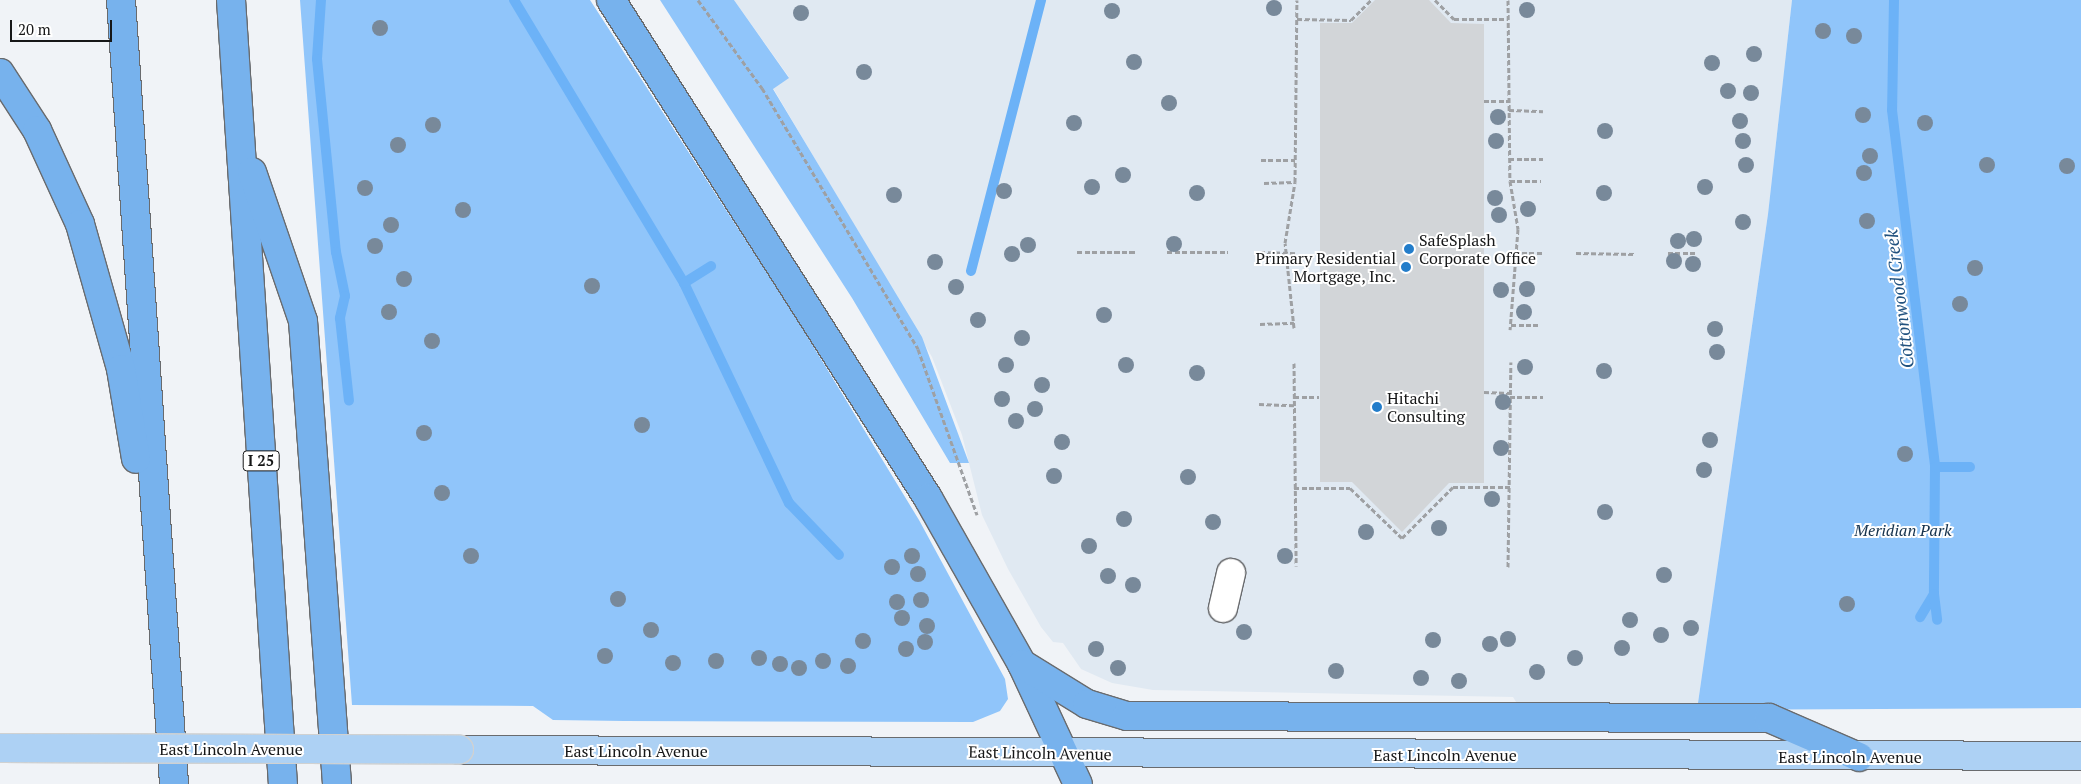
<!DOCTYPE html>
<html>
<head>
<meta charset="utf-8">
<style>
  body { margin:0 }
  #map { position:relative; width:2081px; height:784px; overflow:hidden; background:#f0f3f7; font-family:"PT Serif",serif }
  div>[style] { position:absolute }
  .built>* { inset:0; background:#e0e9f2 }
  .green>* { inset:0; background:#90c5fa }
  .stream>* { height:10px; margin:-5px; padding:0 5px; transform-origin:5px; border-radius:5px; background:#6cb2f7 }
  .building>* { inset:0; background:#d2d5d8 }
  .path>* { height:3px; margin-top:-1.5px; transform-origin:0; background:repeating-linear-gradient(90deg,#9ea0a3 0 5px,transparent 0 7.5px) }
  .roads { filter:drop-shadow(1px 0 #696b6e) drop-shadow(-1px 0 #696b6e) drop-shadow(0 1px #696b6e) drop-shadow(0 -1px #696b6e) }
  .minor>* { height:28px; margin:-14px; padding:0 14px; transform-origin:14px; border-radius:14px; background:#fff }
  .major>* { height:28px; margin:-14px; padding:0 14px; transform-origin:14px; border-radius:14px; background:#add1f4 }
  .highway>* { height:28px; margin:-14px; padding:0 14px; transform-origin:14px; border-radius:14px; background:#77b2ed }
  .bridges { filter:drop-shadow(1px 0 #d0d1d1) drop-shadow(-1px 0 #d0d1d1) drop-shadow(0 1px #d0d1d1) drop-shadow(0 -1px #d0d1d1) }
  .major-bridge>* { height:28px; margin:-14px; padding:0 14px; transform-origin:14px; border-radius:14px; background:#add1f4 }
  .trees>* { width:16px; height:16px; margin:-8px; border-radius:50%; background:#78899a }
  .dots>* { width:14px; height:14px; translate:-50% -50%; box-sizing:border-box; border:2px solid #fff; border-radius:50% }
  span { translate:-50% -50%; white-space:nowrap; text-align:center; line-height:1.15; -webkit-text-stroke:4px #fff; paint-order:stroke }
  .shield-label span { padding:1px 4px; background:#fff; border:1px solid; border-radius:4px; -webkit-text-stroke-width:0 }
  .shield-label { font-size:15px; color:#161718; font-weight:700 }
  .poi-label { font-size:16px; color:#161718 }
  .left { translate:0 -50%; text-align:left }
  .right { translate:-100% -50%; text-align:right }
  .park-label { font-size:16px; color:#15324d; font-style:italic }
  .street-label { font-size:16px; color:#161718 }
  .water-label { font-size:18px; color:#21527f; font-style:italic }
  .scale { position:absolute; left:10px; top:20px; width:102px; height:22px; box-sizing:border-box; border:2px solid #161718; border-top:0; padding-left:6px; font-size:15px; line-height:18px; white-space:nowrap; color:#161718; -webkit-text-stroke:4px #fff; paint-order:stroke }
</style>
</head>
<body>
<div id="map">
  <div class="built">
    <div style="clip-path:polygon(734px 0,1792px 0,1768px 214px,1697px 710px,1521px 710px,1513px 697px,1153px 690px,1112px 683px,1081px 669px,1063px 643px,1053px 642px,1041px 627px,1008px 569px,982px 515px,962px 435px,932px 357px,773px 88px,789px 77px)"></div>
  </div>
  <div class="green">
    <div style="clip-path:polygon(300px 0,590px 0,796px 318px,919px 520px,1005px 679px,1008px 699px,1000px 711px,973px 722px,624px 721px,553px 720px,533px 706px,352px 705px)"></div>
    <div style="clip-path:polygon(660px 0,734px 0,789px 78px,773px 89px,922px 337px,969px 463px,950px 463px,852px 298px)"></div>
    <div style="clip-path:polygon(1792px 0,2081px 0,2081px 708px,1697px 710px,1768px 214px)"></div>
  </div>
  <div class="stream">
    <div style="left:321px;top:0;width:59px;rotate:93.9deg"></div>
    <div style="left:317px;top:59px;width:194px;rotate:84.4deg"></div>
    <div style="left:336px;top:252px;width:45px;rotate:78.4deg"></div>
    <div style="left:345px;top:296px;width:23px;rotate:103deg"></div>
    <div style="left:340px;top:318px;width:83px;rotate:83.8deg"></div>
    <div style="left:514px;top:0;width:330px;rotate:59deg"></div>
    <div style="left:684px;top:283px;width:244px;rotate:64.5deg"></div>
    <div style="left:789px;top:503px;width:72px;rotate:46.1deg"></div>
    <div style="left:1894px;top:0;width:110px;rotate:91deg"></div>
    <div style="left:1892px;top:110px;width:360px;rotate:83.1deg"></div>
    <div style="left:1935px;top:467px;width:127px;rotate:90.5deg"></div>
    <div style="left:1934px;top:594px;width:27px;rotate:121deg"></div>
    <div style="left:971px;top:271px;width:280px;rotate:-75.5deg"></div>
    <div style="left:684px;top:283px;width:32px;rotate:-32deg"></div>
    <div style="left:1935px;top:467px;width:35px"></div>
    <div style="left:1934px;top:594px;width:26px;rotate:83deg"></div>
  </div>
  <div class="building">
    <div style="clip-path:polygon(1375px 0,1429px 0,1451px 23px,1484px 24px,1484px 483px,1449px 483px,1402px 532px,1352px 482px,1320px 482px,1320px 23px,1352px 23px)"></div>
  </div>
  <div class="path">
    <div style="left:698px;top:0;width:109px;rotate:54deg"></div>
    <div style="left:762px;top:88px;width:304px;rotate:59.1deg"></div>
    <div style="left:918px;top:349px;width:176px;rotate:70.4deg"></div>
    <div style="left:1435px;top:0;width:27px;rotate:45deg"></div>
    <div style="left:1454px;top:19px;width:54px"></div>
    <div style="left:1508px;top:0;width:181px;rotate:89.4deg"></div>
    <div style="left:1510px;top:181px;width:49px;rotate:80.5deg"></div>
    <div style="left:1518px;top:229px;width:101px;rotate:94.5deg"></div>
    <div style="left:1297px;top:19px;width:54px;rotate:1.1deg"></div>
    <div style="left:1351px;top:20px;width:28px;rotate:-45deg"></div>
    <div style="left:1484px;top:101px;width:25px"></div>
    <div style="left:1509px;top:110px;width:34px;rotate:2deg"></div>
    <div style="left:1509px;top:159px;width:34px"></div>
    <div style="left:1261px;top:160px;width:34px"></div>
    <div style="left:1510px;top:181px;width:31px"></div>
    <div style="left:1264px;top:183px;width:31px;rotate:-2deg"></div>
    <div style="left:1077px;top:252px;width:60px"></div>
    <div style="left:1167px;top:252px;width:61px"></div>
    <div style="left:1260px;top:252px;width:37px;rotate:2deg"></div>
    <div style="left:1507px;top:253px;width:36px"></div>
    <div style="left:1576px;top:253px;width:59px;rotate:1deg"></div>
    <div style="left:1668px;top:253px;width:28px"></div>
    <div style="left:1260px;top:324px;width:34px;rotate:-2deg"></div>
    <div style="left:1511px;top:325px;width:30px"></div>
    <div style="left:1294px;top:328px;width:85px;rotate:-96deg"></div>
    <div style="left:1285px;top:243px;width:62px;rotate:-80.7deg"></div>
    <div style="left:1295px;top:182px;width:182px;rotate:-89.4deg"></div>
    <div style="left:1294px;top:363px;width:203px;rotate:89.4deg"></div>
    <div style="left:1484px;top:392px;width:26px;rotate:2deg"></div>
    <div style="left:1294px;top:397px;width:25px"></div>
    <div style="left:1510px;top:397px;width:33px"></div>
    <div style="left:1259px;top:404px;width:35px;rotate:2deg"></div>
    <div style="left:1294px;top:488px;width:56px"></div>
    <div style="left:1350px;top:488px;width:72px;rotate:43.9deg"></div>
    <div style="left:1402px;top:538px;width:72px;rotate:-45deg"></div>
    <div style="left:1453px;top:487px;width:57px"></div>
    <div style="left:1508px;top:567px;width:205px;rotate:-89.2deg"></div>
  </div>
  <div class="roads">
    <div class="minor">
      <div style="left:1223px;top:608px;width:36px;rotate:-77deg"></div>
    </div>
    <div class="major">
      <div style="left:459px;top:750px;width:1622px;rotate:0.21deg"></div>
    </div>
    <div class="highway">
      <div style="left:121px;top:0;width:786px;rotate:86.13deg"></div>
      <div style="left:231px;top:0;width:786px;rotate:86.21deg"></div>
      <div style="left:611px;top:0;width:590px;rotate:57.52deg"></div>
      <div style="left:928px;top:498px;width:191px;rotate:60.5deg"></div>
      <div style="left:1022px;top:664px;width:132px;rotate:65deg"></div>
      <div style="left:0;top:73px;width:68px;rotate:57deg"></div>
      <div style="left:37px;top:130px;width:103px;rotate:65.4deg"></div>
      <div style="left:80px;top:224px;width:151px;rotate:74.2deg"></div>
      <div style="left:121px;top:369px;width:91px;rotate:80.5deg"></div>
      <div style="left:252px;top:172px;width:157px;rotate:71.1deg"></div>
      <div style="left:303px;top:321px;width:464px;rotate:85.8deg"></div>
      <div style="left:1022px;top:664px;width:76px;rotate:31.6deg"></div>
      <div style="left:1087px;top:704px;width:42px;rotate:16.7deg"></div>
      <div style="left:1127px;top:716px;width:642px;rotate:0.18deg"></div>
      <div style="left:1769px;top:718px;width:98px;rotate:23.4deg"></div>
    </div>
  </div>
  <div class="bridges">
    <div class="major-bridge">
      <div style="left:0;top:748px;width:459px;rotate:0.2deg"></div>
    </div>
  </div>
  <div class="trees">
    <div style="left:1274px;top:8px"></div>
    <div style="left:1527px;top:10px"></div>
    <div style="left:1112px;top:11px"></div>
    <div style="left:801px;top:13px"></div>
    <div style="left:380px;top:28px"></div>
    <div style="left:1823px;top:31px"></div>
    <div style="left:1854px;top:36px"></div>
    <div style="left:1754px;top:54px"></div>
    <div style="left:1134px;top:62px"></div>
    <div style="left:1712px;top:63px"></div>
    <div style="left:864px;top:72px"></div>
    <div style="left:1728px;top:91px"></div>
    <div style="left:1751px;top:93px"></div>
    <div style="left:1169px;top:103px"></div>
    <div style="left:1863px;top:115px"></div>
    <div style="left:1498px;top:117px"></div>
    <div style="left:1740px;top:121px"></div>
    <div style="left:1074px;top:123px"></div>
    <div style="left:1925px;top:123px"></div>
    <div style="left:433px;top:125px"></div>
    <div style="left:1605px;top:131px"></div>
    <div style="left:1496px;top:141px"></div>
    <div style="left:1743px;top:141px"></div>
    <div style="left:398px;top:145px"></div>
    <div style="left:1870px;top:156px"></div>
    <div style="left:1746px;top:165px"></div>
    <div style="left:1987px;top:165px"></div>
    <div style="left:2067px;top:166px"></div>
    <div style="left:1864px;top:173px"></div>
    <div style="left:1123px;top:175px"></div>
    <div style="left:1092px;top:187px"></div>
    <div style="left:1705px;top:187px"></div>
    <div style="left:365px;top:188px"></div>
    <div style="left:1004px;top:191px"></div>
    <div style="left:1197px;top:193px"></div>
    <div style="left:1604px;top:193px"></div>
    <div style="left:894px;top:195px"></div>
    <div style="left:1495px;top:198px"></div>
    <div style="left:1528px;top:209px"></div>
    <div style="left:463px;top:210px"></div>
    <div style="left:1499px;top:215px"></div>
    <div style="left:1867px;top:221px"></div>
    <div style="left:1743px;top:222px"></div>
    <div style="left:391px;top:225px"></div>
    <div style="left:1694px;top:239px"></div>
    <div style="left:1678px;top:241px"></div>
    <div style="left:1174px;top:244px"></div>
    <div style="left:1028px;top:245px"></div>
    <div style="left:375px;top:246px"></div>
    <div style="left:1012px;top:254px"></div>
    <div style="left:1674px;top:261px"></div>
    <div style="left:935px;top:262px"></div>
    <div style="left:1693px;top:264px"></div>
    <div style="left:1975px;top:268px"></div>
    <div style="left:404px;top:279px"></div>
    <div style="left:592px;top:286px"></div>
    <div style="left:956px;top:287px"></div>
    <div style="left:1527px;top:289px"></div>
    <div style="left:1501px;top:290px"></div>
    <div style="left:1960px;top:304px"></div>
    <div style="left:389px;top:312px"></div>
    <div style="left:1524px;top:312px"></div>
    <div style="left:1104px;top:315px"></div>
    <div style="left:978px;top:320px"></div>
    <div style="left:1715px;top:329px"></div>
    <div style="left:1022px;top:338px"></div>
    <div style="left:432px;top:341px"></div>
    <div style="left:1717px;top:352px"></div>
    <div style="left:1006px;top:365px"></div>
    <div style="left:1126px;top:365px"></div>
    <div style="left:1525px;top:367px"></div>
    <div style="left:1604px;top:371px"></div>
    <div style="left:1197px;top:373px"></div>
    <div style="left:1042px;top:385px"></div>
    <div style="left:1002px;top:399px"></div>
    <div style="left:1503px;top:402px"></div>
    <div style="left:1035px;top:409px"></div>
    <div style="left:1016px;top:421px"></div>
    <div style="left:642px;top:425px"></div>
    <div style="left:424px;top:433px"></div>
    <div style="left:1710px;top:440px"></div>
    <div style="left:1062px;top:442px"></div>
    <div style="left:1501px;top:448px"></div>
    <div style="left:1905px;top:454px"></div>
    <div style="left:1704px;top:470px"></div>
    <div style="left:1054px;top:476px"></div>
    <div style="left:1188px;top:477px"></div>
    <div style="left:442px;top:493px"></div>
    <div style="left:1492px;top:499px"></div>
    <div style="left:1605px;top:512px"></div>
    <div style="left:1124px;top:519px"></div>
    <div style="left:1213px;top:522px"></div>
    <div style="left:1439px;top:528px"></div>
    <div style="left:1366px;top:532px"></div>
    <div style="left:1089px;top:546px"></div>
    <div style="left:471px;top:556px"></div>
    <div style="left:912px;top:556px"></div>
    <div style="left:1285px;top:556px"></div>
    <div style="left:892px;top:567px"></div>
    <div style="left:918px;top:574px"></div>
    <div style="left:1664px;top:575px"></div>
    <div style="left:1108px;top:576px"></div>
    <div style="left:1133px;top:585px"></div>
    <div style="left:618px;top:599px"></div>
    <div style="left:921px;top:600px"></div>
    <div style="left:897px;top:602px"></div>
    <div style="left:1847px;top:604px"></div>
    <div style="left:902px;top:618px"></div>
    <div style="left:1630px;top:620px"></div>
    <div style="left:927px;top:626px"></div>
    <div style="left:1691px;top:628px"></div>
    <div style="left:651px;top:630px"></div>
    <div style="left:1244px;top:632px"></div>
    <div style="left:1661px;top:635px"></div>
    <div style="left:1508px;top:639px"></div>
    <div style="left:1433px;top:640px"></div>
    <div style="left:863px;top:641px"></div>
    <div style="left:925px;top:642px"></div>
    <div style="left:1490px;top:644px"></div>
    <div style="left:1622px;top:648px"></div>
    <div style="left:906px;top:649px"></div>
    <div style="left:1096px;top:649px"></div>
    <div style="left:605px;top:656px"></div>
    <div style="left:759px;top:658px"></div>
    <div style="left:1575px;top:658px"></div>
    <div style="left:716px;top:661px"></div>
    <div style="left:823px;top:661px"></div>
    <div style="left:673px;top:663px"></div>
    <div style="left:780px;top:664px"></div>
    <div style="left:848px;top:666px"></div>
    <div style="left:799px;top:668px"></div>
    <div style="left:1118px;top:668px"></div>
    <div style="left:1336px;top:671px"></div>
    <div style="left:1537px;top:672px"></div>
    <div style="left:1421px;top:678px"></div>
    <div style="left:1459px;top:681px"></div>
  </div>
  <div class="dots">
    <div style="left:1409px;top:249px;background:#237dca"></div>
    <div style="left:1406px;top:267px;background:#237dca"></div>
    <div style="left:1377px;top:407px;background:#237dca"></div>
  </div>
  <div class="shield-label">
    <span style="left:261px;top:461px">I 25</span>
  </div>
  <div class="poi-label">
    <span class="left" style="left:1419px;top:249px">SafeSplash<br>Corporate Office</span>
    <span class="right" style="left:1396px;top:267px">Primary Residential<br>Mortgage, Inc.</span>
    <span class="left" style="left:1387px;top:407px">Hitachi<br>Consulting</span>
  </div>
  <div class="park-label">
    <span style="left:1903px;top:530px">Meridian Park</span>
  </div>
  <div class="street-label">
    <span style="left:231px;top:749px">East Lincoln Avenue</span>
    <span style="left:636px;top:751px">East Lincoln Avenue</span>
    <span style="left:1040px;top:753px;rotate:1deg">East Lincoln Avenue</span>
    <span style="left:1445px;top:755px">East Lincoln Avenue</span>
    <span style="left:1850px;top:757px">East Lincoln Avenue</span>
  </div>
  <div class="water-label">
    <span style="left:1899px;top:299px;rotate:-97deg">Cottonwood Creek</span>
  </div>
  <div class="scale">20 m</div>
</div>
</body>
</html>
